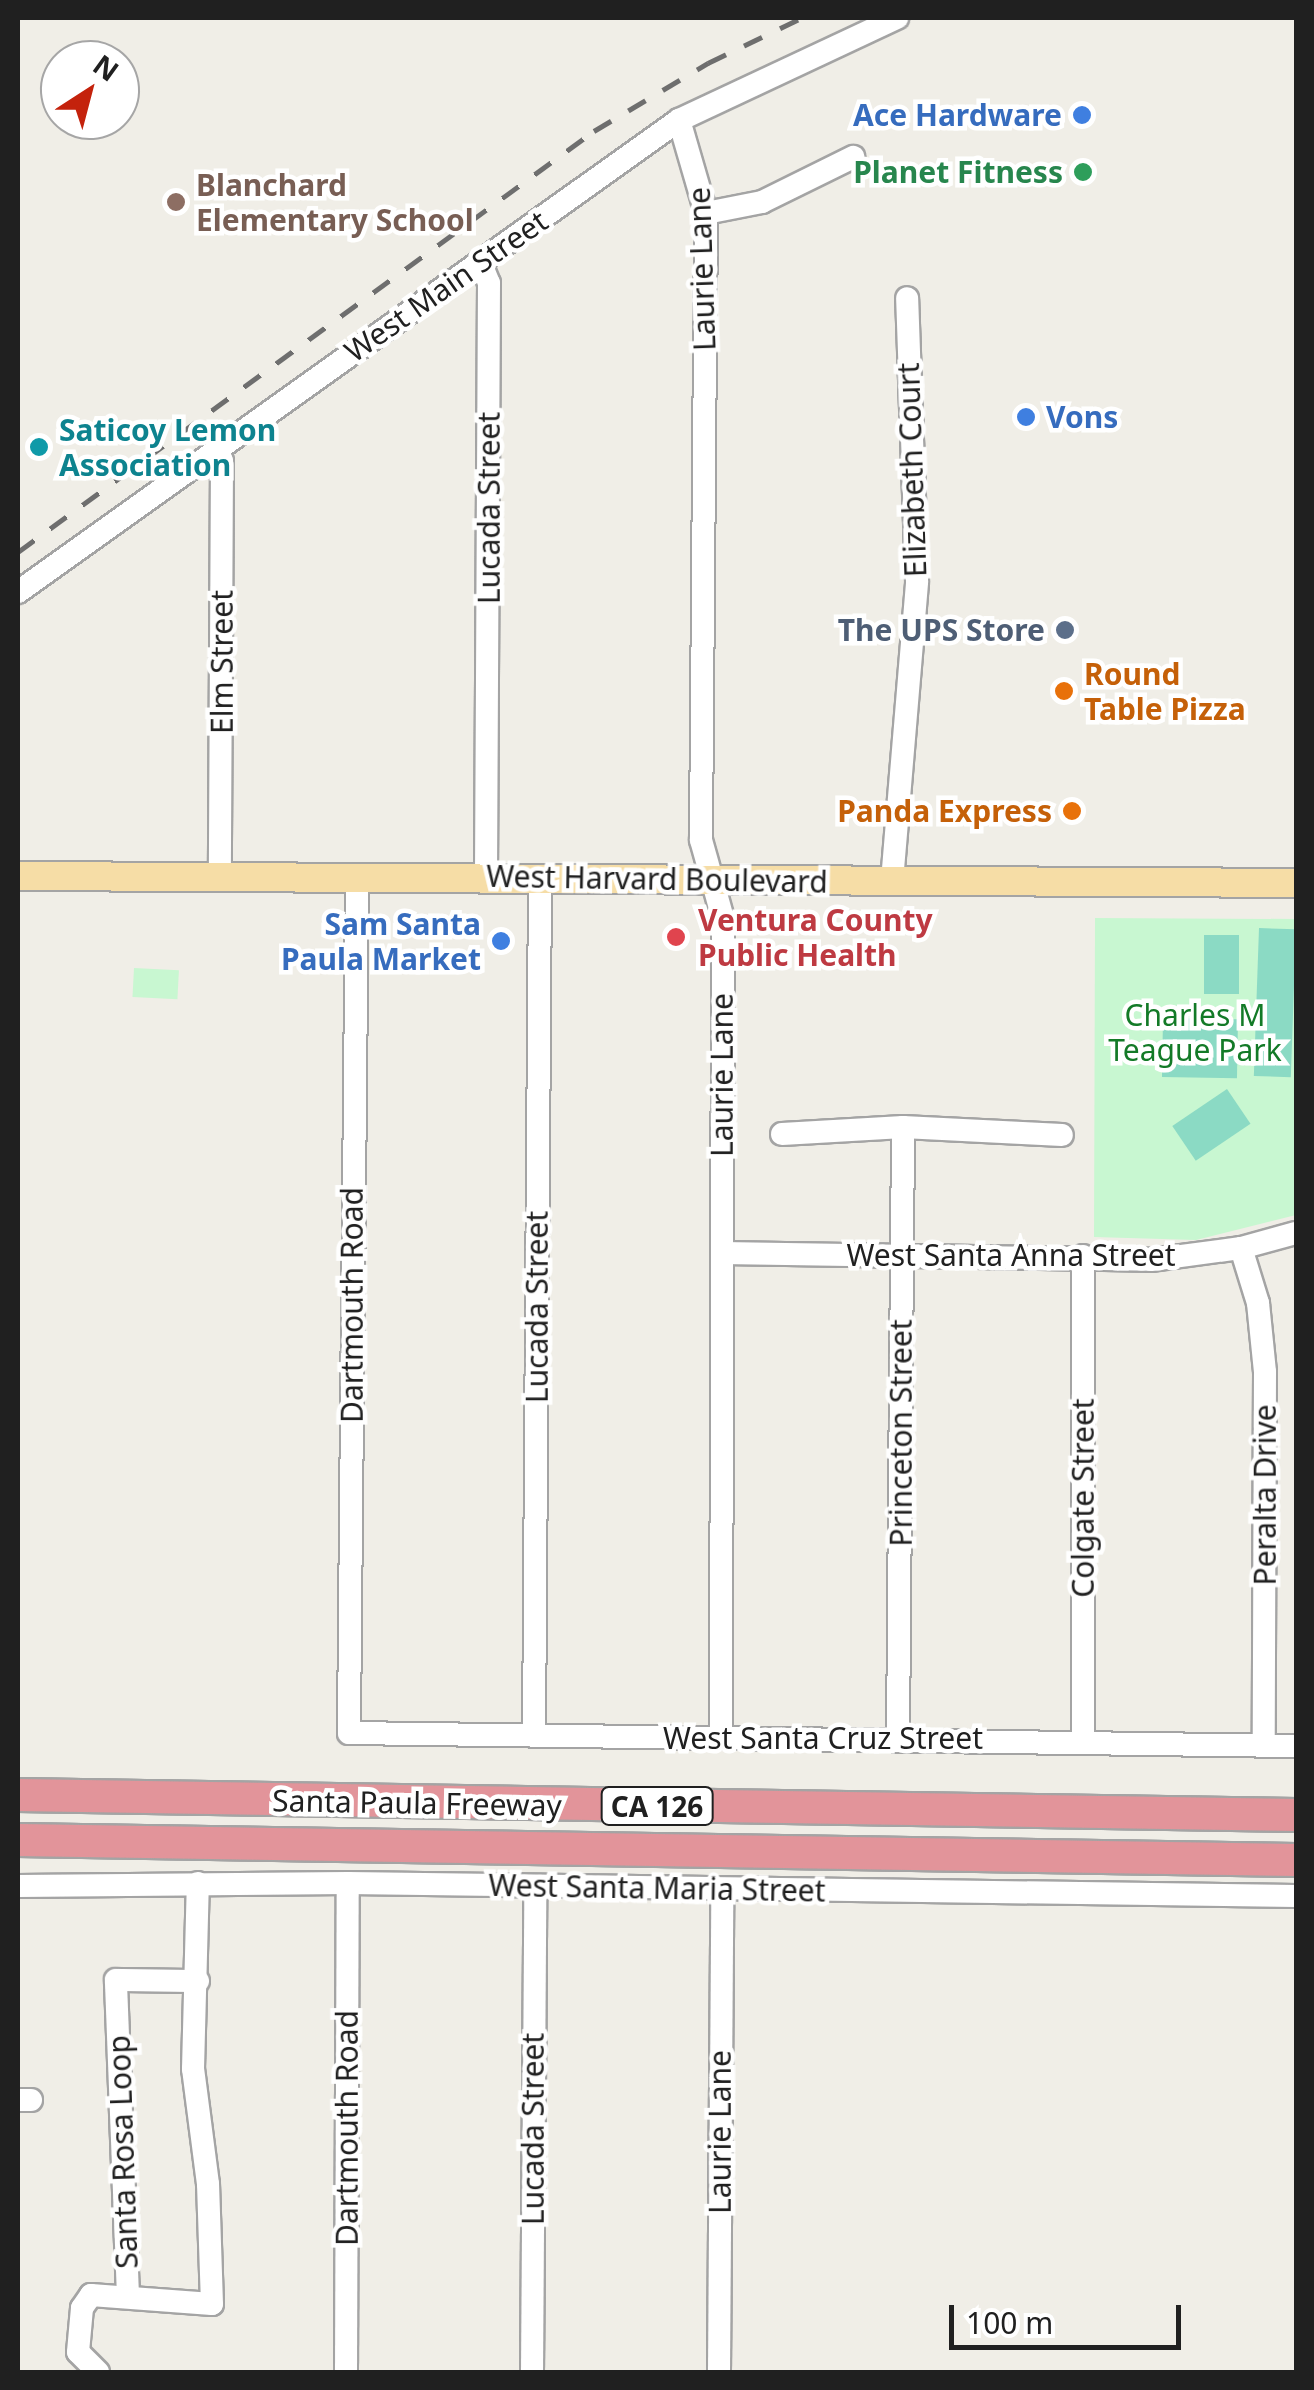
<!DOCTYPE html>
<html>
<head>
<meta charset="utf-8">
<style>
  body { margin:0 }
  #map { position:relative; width:1314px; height:2390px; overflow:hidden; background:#f0eee7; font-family:"Noto Sans",sans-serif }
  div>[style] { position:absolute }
  .park>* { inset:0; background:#c8f7d1; transform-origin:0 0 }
  .pitch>* { inset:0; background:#8bdac4; transform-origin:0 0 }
  .roads { filter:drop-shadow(2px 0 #a4a4a4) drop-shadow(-2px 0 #a4a4a4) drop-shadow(0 2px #a4a4a4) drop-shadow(0 -2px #a4a4a4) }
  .minor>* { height:22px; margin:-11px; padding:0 11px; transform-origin:11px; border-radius:11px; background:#fff }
  .major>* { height:28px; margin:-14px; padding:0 14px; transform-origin:14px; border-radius:14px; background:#f6dda6 }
  .highway>* { height:32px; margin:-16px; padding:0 16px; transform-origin:16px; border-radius:16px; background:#e2949a }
  .rail>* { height:5px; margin-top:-2.5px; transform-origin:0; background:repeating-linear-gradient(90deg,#6e6e6e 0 20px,transparent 0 40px) }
  .dots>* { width:28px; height:28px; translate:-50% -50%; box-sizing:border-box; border:5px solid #fff; border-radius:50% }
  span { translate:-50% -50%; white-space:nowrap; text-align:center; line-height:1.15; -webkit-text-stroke:9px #fff; paint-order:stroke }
  .shield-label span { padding:2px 8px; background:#fff; border:2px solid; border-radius:8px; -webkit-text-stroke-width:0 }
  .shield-label { font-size:28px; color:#202020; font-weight:700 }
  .shop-label { font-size:30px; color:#366cbe; font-weight:700 }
  .right { translate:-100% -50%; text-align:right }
  .left { translate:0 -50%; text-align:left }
  .leisure-label { font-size:30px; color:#27864d; font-weight:700 }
  .education-label { font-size:30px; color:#785e54; font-weight:700 }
  .street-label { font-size:30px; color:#202020 }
  .culture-label { font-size:30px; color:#0d838f; font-weight:700 }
  .service-label { font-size:30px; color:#4e5e75; font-weight:700 }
  .food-label { font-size:30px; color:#c56008; font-weight:700 }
  .health-label { font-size:30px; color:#be3a42; font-weight:700 }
  .park-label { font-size:30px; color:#137a27 }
  .frame { position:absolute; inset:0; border:20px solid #202020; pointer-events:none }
  .north { position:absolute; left:40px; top:40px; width:100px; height:100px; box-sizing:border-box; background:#fff; border:2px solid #a6a6a6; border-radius:50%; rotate:36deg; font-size:28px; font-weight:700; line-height:40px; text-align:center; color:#202020 }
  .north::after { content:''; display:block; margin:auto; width:35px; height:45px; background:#c4220c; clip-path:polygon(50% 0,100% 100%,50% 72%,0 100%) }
  .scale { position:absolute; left:949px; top:2305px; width:232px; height:45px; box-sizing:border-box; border:5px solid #202020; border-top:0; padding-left:12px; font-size:30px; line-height:35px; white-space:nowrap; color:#202020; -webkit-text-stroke:8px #fff; paint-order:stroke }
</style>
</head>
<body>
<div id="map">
  <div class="park">
    <div style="clip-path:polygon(1095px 918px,1296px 919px,1296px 1215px,1196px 1240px,1094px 1237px)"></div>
    <div style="left:134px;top:968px;width:45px;height:29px;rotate:3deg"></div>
  </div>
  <div class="pitch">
    <div style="left:1259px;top:928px;width:37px;height:148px;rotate:2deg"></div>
    <div style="left:1204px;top:935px;width:35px;height:59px"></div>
    <div style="left:1163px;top:1018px;width:75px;height:59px;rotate:1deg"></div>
    <div style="left:1227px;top:1089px;width:42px;height:66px;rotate:56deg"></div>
  </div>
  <div class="roads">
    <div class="minor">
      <div style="left:679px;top:120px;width:97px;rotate:73.8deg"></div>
      <div style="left:706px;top:213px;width:627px;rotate:90.46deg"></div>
      <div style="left:701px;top:840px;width:82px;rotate:74.4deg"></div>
      <div style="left:723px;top:919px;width:819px;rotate:90.14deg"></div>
      <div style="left:706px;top:213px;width:57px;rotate:-11.1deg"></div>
      <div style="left:762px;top:202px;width:102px;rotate:-26.3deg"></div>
      <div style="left:480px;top:261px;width:24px;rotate:68deg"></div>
      <div style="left:489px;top:283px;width:594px;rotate:90.29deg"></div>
      <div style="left:217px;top:448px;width:14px;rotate:69deg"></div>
      <div style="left:222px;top:461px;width:417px;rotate:90.3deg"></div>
      <div style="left:18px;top:592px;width:812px;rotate:-35.53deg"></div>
      <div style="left:679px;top:120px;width:241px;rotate:-25.1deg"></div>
      <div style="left:357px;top:877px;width:856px;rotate:90.54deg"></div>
      <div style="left:349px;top:1733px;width:947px;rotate:0.79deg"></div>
      <div style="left:892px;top:881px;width:301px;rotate:-85.2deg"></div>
      <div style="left:917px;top:581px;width:283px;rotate:-92deg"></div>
      <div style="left:782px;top:1134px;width:121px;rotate:-3.3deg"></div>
      <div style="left:903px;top:1127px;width:159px;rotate:2.9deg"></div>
      <div style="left:1241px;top:1248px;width:58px;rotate:72.8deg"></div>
      <div style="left:1258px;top:1303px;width:69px;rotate:84.2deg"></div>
      <div style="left:1265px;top:1372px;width:373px;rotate:90.2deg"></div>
      <div style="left:722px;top:1253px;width:429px;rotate:0.9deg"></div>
      <div style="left:1151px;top:1260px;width:91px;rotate:-7.6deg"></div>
      <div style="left:1241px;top:1248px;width:57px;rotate:-15.3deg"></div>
      <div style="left:534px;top:1736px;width:858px;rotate:-89.6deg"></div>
      <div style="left:898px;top:1739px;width:612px;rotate:-89.53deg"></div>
      <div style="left:1083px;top:1740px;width:484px;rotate:-90deg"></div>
      <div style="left:18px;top:1886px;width:330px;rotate:-0.5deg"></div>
      <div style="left:348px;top:1883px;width:948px;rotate:0.79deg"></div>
      <div style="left:18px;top:2100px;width:13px"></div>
      <div style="left:128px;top:2296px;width:316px;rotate:-92.2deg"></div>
      <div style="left:116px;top:1980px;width:82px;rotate:0.7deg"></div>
      <div style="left:98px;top:2372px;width:28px;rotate:-135deg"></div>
      <div style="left:78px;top:2352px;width:44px;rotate:-84.8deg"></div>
      <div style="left:82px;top:2308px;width:16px;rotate:-55deg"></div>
      <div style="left:91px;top:2295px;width:121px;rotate:4.3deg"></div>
      <div style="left:212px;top:2304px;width:120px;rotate:-91.9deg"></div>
      <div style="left:208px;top:2184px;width:116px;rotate:-97.4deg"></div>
      <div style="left:193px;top:2069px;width:186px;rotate:-88.5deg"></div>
      <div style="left:346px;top:2372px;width:489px;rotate:-89.8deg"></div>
      <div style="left:532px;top:2372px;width:486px;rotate:-89.6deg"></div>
      <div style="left:719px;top:2372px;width:481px;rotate:-89.6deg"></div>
    </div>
    <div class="major">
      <div style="left:18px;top:876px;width:1278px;rotate:0.31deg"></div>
    </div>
    <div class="highway">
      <div style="left:18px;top:1795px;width:1278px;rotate:0.9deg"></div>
      <div style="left:18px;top:1840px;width:1278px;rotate:0.9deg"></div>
    </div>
  </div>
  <div class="rail">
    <div style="left:18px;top:552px;width:713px;rotate:-36.16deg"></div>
    <div style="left:594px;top:131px;width:133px;rotate:-30.8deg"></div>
    <div style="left:708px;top:63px;width:103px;rotate:-25.8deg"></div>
  </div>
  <div class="dots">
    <div style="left:1082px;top:115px;background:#3f7fe0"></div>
    <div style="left:1083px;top:172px;background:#2e9e5b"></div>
    <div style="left:176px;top:202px;background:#8d6e63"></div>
    <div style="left:1026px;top:417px;background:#3f7fe0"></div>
    <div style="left:39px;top:447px;background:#0f9aa8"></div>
    <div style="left:1065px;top:630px;background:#5c6f8a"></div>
    <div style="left:1064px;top:691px;background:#e8710a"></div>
    <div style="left:1072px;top:811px;background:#e8710a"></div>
    <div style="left:676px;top:937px;background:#e0444e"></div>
    <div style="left:501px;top:941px;background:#3f7fe0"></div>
  </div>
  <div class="shield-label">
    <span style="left:657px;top:1806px">CA 126</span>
  </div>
  <div class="shop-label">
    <span class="right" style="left:1062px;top:115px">Ace Hardware</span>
    <span class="left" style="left:1046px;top:417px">Vons</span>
    <span class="right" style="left:481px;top:941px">Sam Santa<br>Paula Market</span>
  </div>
  <div class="leisure-label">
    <span class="right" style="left:1063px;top:172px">Planet Fitness</span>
  </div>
  <div class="education-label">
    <span class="left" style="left:196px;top:202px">Blanchard<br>Elementary School</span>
  </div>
  <div class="street-label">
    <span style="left:702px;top:269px;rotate:-92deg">Laurie Lane</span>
    <span style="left:446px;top:286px;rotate:-35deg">West Main Street</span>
    <span style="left:912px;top:470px;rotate:-92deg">Elizabeth Court</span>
    <span style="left:489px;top:508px;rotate:-90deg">Lucada Street</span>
    <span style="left:222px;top:662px;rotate:-90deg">Elm Street</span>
    <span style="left:657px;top:879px;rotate:1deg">West Harvard Boulevard</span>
    <span style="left:722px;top:1075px;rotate:-90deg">Laurie Lane</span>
    <span style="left:1011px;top:1255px">West Santa Anna Street</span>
    <span style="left:352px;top:1305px;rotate:-90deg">Dartmouth Road</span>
    <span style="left:537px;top:1307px;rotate:-90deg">Lucada Street</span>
    <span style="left:901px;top:1433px;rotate:-90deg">Princeton Street</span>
    <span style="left:1265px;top:1495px;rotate:-90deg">Peralta Drive</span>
    <span style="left:1083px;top:1498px;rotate:-90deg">Colgate Street</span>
    <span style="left:823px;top:1738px">West Santa Cruz Street</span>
    <span style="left:417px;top:1803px;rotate:1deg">Santa Paula Freeway</span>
    <span style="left:657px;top:1888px;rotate:1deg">West Santa Maria Street</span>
    <span style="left:347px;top:2128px;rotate:-90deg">Dartmouth Road</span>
    <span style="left:533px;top:2129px;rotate:-90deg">Lucada Street</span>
    <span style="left:720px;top:2132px;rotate:-90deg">Laurie Lane</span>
    <span style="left:123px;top:2152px;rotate:-92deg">Santa Rosa Loop</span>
  </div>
  <div class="culture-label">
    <span class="left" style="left:59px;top:447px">Saticoy Lemon<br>Association</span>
  </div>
  <div class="service-label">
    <span class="right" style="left:1045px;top:630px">The UPS Store</span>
  </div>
  <div class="food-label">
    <span class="left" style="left:1084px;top:691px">Round<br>Table Pizza</span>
    <span class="right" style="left:1052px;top:811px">Panda Express</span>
  </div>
  <div class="health-label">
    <span class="left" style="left:698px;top:937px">Ventura County<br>Public Health</span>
  </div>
  <div class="park-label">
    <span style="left:1195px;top:1032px">Charles M<br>Teague Park</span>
  </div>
  <div class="frame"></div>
  <div class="north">N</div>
  <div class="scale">100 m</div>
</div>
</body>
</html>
